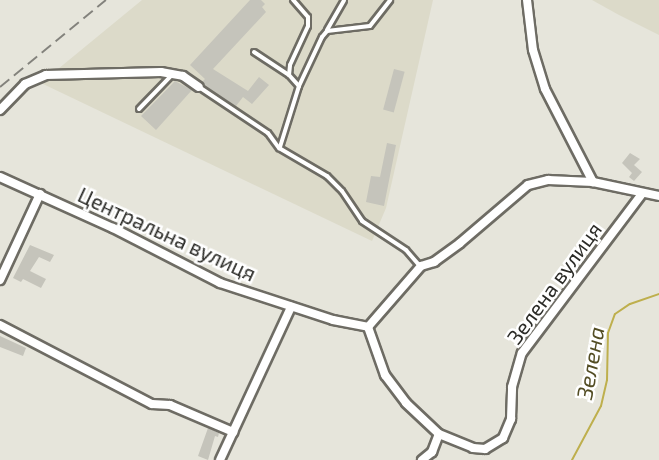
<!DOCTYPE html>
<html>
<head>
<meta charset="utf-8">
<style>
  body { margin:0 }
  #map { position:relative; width:659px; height:460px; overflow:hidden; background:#e6e5db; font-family:"Exo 2",sans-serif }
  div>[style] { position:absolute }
  .built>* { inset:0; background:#dcdac9 }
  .stream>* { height:2px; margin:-1px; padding:0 1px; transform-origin:1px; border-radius:1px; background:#beaf4d }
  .building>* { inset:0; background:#c5c4bb; transform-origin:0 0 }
  .roads { filter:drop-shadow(2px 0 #6e6c64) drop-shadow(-2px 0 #6e6c64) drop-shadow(0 2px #6e6c64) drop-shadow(0 -2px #6e6c64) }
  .lane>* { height:4px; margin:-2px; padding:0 2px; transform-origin:2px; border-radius:2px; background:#fff }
  .street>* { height:8px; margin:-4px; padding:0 4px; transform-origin:4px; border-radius:4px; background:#fff }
  .rail>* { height:2px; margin-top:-1px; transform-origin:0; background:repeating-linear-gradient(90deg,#83827c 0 12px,transparent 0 18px) }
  span { translate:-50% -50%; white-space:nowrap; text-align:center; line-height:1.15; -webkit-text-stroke:5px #fff; paint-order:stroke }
  .street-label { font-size:21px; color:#2b2b27 }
  .water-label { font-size:22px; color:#534d24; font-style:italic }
</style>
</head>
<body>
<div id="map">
  <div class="built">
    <div style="clip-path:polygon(142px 0,433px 0,386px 208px,372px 241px,41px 83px)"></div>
    <div style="clip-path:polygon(592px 0,659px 0,659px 35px,619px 15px)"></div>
  </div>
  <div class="stream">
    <div style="left:572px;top:460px;width:61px;rotate:-61.8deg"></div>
    <div style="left:601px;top:406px;width:27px;rotate:-77deg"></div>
    <div style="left:607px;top:380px;width:47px;rotate:-88.8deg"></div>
    <div style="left:608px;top:333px;width:20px;rotate:-70deg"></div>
    <div style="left:615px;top:314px;width:18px;rotate:-34deg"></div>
    <div style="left:630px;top:304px;width:31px;rotate:-19deg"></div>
  </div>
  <div class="building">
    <div style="clip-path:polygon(250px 0,261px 0,265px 4px,262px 7px,266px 12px,213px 69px,248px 91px,259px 77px,269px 85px,252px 104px,243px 97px,236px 106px,205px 86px,202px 82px,205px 79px,190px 65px)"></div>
    <div style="left:394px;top:69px;width:11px;height:42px;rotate:15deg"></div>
    <div style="clip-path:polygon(175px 81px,192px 90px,156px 130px,141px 116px)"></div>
    <div style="clip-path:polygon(387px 143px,396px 145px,384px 206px,366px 202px,371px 176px,380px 177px)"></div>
    <div style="clip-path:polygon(630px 153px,640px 159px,634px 165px,642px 172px,634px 181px,629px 177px,632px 173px,622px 163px)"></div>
    <div style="clip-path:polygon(30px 245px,54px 255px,50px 262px,39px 257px,30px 271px,46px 279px,41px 288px,23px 279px,21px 282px,13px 278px)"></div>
    <div style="clip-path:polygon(0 336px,26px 348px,23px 356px,0 347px)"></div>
    <div style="clip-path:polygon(208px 428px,219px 433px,218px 437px,215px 436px,208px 460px,198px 456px)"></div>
  </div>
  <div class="roads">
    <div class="lane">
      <div style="left:327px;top:30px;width:34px;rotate:-60deg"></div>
      <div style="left:254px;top:52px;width:42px;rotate:33.3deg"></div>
      <div style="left:289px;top:75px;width:15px;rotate:48deg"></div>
      <div style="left:289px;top:75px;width:10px;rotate:-84deg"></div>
      <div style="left:290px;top:65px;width:43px;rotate:-65.2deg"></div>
      <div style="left:308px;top:26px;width:9px;rotate:-90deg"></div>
      <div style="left:308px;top:17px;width:23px;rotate:-131deg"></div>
      <div style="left:199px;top:87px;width:83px;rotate:33.7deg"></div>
      <div style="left:268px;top:133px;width:19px;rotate:54deg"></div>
      <div style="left:279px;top:148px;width:56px;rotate:30.3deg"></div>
      <div style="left:327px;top:176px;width:21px;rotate:45deg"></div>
      <div style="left:342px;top:191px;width:36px;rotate:56deg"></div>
      <div style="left:362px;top:221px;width:53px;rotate:33.4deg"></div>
      <div style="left:406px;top:250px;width:21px;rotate:49deg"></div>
      <div style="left:139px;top:109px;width:46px;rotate:-45.9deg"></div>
      <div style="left:280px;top:147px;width:64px;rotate:-72.7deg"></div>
      <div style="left:299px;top:86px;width:54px;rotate:-64.9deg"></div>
      <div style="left:322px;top:37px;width:8px;rotate:-50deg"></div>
      <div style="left:327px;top:31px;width:43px;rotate:-6.6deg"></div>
      <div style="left:370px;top:26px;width:33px;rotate:-52deg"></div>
    </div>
    <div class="street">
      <div style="left:527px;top:0;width:50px;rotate:83.2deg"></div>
      <div style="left:533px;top:50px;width:41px;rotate:72.9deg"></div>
      <div style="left:545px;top:89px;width:105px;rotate:62.7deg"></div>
      <div style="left:0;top:110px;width:36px;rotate:-46deg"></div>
      <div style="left:25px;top:84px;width:23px;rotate:-23deg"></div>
      <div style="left:46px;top:75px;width:115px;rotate:-1.5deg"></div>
      <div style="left:161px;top:72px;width:22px;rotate:10deg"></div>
      <div style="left:183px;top:76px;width:19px;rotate:35deg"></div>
      <div style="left:0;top:177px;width:124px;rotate:24.3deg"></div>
      <div style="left:113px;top:228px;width:120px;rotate:27.2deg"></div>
      <div style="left:220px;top:283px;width:119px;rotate:18.1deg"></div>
      <div style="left:333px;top:320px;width:36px;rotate:11deg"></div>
      <div style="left:0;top:280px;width:95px;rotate:-65.1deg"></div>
      <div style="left:0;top:325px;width:171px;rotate:27.5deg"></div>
      <div style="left:152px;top:404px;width:18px;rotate:3deg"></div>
      <div style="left:170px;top:405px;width:69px;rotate:23.2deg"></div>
      <div style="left:368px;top:327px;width:51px;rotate:70.5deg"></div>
      <div style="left:385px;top:375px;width:35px;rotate:53deg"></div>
      <div style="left:406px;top:403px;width:45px;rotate:43.2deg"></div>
      <div style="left:439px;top:434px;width:37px;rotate:22deg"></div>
      <div style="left:473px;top:448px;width:12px;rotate:5deg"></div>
      <div style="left:485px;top:449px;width:21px;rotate:-31deg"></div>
      <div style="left:503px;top:438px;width:21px;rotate:-67deg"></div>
      <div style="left:511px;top:419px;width:32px;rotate:-88deg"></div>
      <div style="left:512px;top:387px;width:35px;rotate:-74deg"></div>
      <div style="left:522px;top:353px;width:199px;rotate:-53deg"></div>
      <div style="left:368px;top:327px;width:81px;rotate:-49deg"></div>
      <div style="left:421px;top:266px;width:14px;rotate:-17deg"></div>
      <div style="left:434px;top:262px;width:32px;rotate:-36deg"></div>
      <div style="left:460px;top:243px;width:89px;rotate:-40.5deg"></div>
      <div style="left:528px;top:185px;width:21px;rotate:-14deg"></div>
      <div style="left:548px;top:180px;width:45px;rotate:2.5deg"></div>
      <div style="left:593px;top:182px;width:67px;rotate:12deg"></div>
      <div style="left:220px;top:460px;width:169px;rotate:-65.1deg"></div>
      <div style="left:422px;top:460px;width:13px;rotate:-39deg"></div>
      <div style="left:432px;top:452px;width:19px;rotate:-69deg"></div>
    </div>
  </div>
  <div class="rail">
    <div style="left:0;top:87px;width:137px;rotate:-39.4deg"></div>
  </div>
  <div class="street-label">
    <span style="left:167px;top:234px;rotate:25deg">Центральна вулиця</span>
    <span style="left:554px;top:283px;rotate:-54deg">Зелена вулиця</span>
  </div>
  <div class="water-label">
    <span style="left:590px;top:363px;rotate:-80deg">Зелена</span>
  </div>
</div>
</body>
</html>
